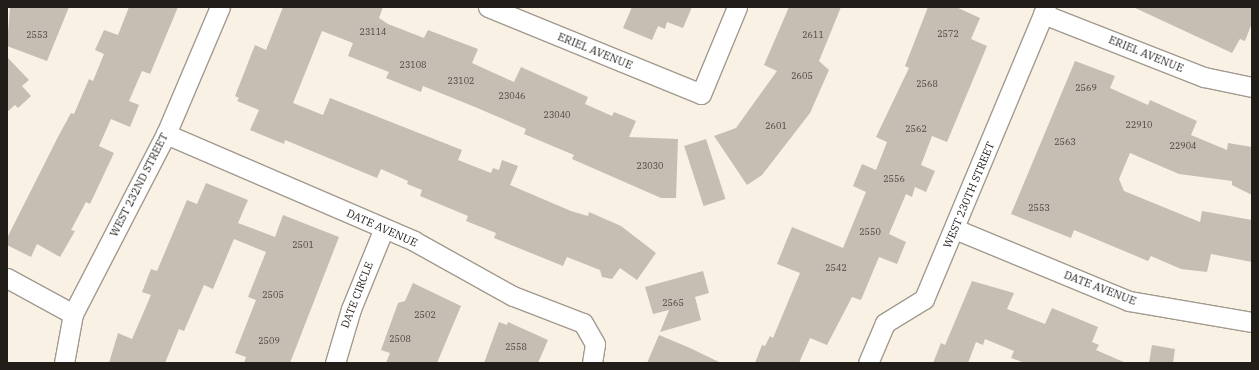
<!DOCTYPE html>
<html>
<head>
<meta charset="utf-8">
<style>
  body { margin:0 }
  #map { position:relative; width:1259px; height:370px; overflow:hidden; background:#faf1e5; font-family:"IBM Plex Serif",serif }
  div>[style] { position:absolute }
  .building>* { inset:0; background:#c6beb2; transform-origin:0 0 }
  .roads { filter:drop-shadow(1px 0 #a29a8f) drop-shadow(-1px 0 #a29a8f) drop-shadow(0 1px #a29a8f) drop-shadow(0 -1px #a29a8f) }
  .street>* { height:19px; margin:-9.5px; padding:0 9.5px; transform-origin:9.5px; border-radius:9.5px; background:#fff }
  span { translate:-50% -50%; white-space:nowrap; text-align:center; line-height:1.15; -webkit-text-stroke:4px #fff; paint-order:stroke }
  .number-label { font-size:9px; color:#4a4640 }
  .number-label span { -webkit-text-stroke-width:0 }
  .street-label { font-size:11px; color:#211e1a }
  .frame { position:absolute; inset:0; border:8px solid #211e1a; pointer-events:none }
</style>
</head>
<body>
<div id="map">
  <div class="building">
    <div style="clip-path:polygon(10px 7px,69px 7px,47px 61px,7px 46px)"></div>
    <div style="clip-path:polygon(129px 7px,178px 7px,150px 74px,142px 71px,129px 101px,139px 105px,130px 127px,111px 119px,99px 146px,114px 153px,90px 204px,86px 202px,71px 230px,75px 231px,60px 257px,37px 244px,31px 257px,7px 245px,7px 238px,59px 135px,71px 113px,74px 114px,89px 79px,93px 81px,104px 54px,95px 50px,104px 30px,118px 35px)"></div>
    <div style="clip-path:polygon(283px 7px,383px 7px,379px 18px,388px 24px,424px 38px,428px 30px,478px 49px,472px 63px,514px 82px,521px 67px,588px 97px,585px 104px,612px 116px,614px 112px,636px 121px,629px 137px,678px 139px,676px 198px,661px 198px,572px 159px,574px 155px,524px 134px,526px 129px,475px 107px,423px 86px,421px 92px,386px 78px,389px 72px,348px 56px,353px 43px,322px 31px,293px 103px,323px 115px,330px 98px,462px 150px,458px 160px,491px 173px,493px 168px,499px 170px,502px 160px,518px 166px,510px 185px,571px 211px,588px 216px,589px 212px,621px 226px,656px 253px,637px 280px,620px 268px,612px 279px,602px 277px,600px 270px,567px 257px,563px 266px,494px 238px,496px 233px,466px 221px,468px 216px,420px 196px,422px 190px,407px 184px,408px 181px,381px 169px,377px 178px,285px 140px,284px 144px,250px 130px,259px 110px,237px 101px,239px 98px,235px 96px,255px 45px,266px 50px)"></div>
    <div style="clip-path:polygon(632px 7px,692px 7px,683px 28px,667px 22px,665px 29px,658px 26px,652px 40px,623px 28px)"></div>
    <div style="clip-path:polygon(789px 7px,841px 7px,819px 61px,829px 70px,810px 113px,762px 175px,747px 185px,714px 136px,736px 128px,777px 71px,764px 65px)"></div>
    <div style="clip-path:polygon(928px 7px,956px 7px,980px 18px,971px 39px,987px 46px,947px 142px,932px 136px,921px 165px,935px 171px,926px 192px,915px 187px,912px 197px,906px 194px,889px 234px,906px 242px,897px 264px,879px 257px,861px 300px,852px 297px,827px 345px,810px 338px,799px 363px,755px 363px,762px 345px,765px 346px,770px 336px,773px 338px,800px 273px,777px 264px,792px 227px,843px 248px,866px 192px,853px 186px,862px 164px,876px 170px,887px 142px,876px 137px,909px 68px,905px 66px)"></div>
    <div style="clip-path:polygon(1133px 7px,1252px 7px,1252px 23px,1245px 41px,1240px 39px,1232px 53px)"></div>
    <div style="clip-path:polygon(7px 57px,29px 80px,22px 86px,31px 96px,18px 108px,15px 105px,7px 112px)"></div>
    <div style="clip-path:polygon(1075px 61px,1115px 76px,1110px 88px,1148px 105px,1150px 100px,1197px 121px,1191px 135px,1227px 150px,1228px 143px,1252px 147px,1252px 195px,1232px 185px,1232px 181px,1179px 174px,1130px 153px,1119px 179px,1124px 191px,1200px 222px,1202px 211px,1252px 220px,1252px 262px,1211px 254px,1207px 272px,1181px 269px,1151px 256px,1148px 261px,1074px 230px,1071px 238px,1011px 214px)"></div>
    <div style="left:706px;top:139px;width:63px;height:23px;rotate:72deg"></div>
    <div style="clip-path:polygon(206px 183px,248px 200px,238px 223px,275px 237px,283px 215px,339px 237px,290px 363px,244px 363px,246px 357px,235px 353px,256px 300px,248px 297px,266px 252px,234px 239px,213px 289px,204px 285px,184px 331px,179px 329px,165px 363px,109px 363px,118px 333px,132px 339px,151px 295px,142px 292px,151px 269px,157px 271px,187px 200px,197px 204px)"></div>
    <div style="clip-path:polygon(703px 271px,709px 293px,695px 297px,701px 320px,660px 332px,669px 310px,653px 314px,645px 287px)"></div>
    <div style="clip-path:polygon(972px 281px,1014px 293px,1007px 309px,1045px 324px,1052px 308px,1098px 327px,1092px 342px,1099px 345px,1096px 350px,1126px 363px,1025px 363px,1011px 358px,1014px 351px,985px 339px,983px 345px,976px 342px,968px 363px,933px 363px,941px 343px,945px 345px)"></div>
    <div style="clip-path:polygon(413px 283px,461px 306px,437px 363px,386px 363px,390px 353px,381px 350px,398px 303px,405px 301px)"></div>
    <div style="clip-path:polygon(499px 322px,507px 325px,508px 322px,548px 340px,538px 363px,484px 363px)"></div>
    <div style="clip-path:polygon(659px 335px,690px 348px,721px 363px,647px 363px)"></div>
    <div style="clip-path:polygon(1152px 345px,1175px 349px,1173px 363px,1149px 363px)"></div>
  </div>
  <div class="roads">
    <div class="street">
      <div style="left:488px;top:7px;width:230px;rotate:22.2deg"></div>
      <div style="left:701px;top:94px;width:94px;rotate:-67.5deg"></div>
      <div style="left:1043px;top:14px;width:173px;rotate:21.4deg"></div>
      <div style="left:1204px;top:77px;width:49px;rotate:11.8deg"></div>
      <div style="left:166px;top:134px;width:270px;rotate:23.3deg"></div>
      <div style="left:414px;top:241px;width:113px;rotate:29.1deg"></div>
      <div style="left:513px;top:296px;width:75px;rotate:21.1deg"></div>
      <div style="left:583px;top:323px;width:24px;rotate:60deg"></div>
      <div style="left:595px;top:344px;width:19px;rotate:99deg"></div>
      <div style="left:955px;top:229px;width:188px;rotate:22.5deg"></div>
      <div style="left:1129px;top:301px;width:125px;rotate:9.7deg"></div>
      <div style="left:7px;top:278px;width:75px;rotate:28.6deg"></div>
      <div style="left:64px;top:363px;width:50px;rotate:-79.6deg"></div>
      <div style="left:73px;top:314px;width:203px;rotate:-62.7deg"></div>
      <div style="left:166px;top:134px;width:138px;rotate:-67deg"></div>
      <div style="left:335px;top:363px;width:56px;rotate:-73.5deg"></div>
      <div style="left:351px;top:309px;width:87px;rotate:-67.8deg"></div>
      <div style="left:868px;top:363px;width:43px;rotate:-67deg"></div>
      <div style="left:885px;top:323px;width:46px;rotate:-31.6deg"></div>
      <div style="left:924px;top:299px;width:316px;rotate:-67.3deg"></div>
    </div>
  </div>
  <div class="number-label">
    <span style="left:373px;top:32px">23114</span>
    <span style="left:948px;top:34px">2572</span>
    <span style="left:37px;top:35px">2553</span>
    <span style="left:813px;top:35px">2611</span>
    <span style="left:413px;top:65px">23108</span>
    <span style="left:802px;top:76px">2605</span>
    <span style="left:461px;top:81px">23102</span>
    <span style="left:927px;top:84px">2568</span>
    <span style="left:1086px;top:88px">2569</span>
    <span style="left:512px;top:96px">23046</span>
    <span style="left:557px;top:115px">23040</span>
    <span style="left:1139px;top:125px">22910</span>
    <span style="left:776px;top:126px">2601</span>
    <span style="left:916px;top:129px">2562</span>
    <span style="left:1065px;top:142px">2563</span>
    <span style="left:1183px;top:146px">22904</span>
    <span style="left:650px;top:166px">23030</span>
    <span style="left:894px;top:179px">2556</span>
    <span style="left:1039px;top:208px">2553</span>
    <span style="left:870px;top:232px">2550</span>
    <span style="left:303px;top:245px">2501</span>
    <span style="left:836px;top:268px">2542</span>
    <span style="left:273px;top:295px">2505</span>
    <span style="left:673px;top:303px">2565</span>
    <span style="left:425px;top:315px">2502</span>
    <span style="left:400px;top:339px">2508</span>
    <span style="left:269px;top:341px">2509</span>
    <span style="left:516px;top:347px">2558</span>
  </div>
  <div class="street-label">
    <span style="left:595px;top:51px;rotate:22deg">ERIEL AVENUE</span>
    <span style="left:1146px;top:54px;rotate:22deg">ERIEL AVENUE</span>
    <span style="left:139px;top:185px;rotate:-63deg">WEST 232ND STREET</span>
    <span style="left:969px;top:195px;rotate:-67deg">WEST 230TH STREET</span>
    <span style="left:382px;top:228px;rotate:24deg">DATE AVENUE</span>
    <span style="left:1100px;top:288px;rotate:21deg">DATE AVENUE</span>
    <span style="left:357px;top:295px;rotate:-69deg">DATE CIRCLE</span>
  </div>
  <div class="frame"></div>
</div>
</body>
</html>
